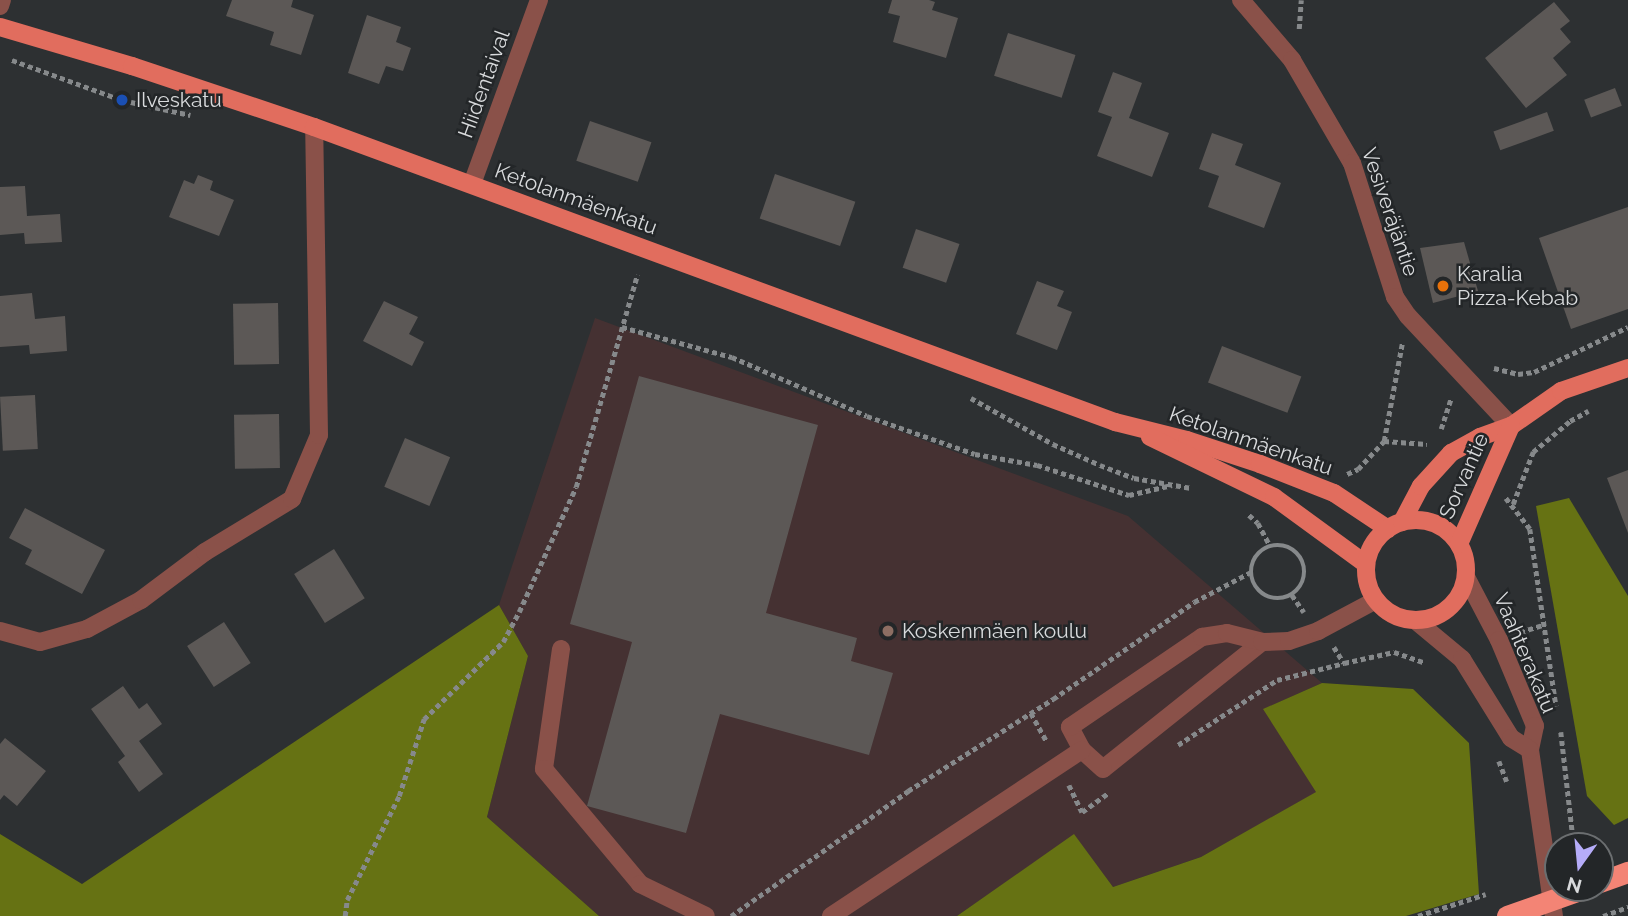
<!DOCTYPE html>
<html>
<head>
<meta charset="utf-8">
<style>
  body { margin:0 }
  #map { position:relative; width:1628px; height:916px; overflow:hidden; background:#2d3032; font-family:Raleway,sans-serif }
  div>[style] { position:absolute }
  .education>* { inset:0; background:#453132 }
  .forest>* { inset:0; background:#667213 }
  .building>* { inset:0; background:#5c5856; transform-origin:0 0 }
  .path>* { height:4.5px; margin-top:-2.25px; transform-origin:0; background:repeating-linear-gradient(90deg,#86898b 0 5px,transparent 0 8.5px) }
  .path>.ring { margin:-2.25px; padding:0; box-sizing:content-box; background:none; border:4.5px solid #86898b; border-radius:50% }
  .minor>* { height:18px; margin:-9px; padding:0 9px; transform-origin:9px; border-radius:9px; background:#8a5149 }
  .major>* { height:18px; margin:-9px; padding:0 9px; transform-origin:9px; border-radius:9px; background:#e16d5e }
  .major>.ring { margin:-9px; padding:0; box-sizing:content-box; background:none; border:18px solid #e16d5e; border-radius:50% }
  .highway>* { height:21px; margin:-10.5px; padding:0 10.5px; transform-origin:10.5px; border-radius:10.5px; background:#f38475 }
  .highway-bridge>* { height:21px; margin:-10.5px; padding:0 10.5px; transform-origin:10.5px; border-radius:10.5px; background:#f38475 }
  .dots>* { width:19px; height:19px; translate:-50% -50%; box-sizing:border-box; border:4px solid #232628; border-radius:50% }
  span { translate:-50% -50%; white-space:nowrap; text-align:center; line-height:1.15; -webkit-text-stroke:5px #232628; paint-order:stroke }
  .street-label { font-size:21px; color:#d8dadc }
  .poi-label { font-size:21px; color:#d8dadc }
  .left { translate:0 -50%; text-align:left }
  .north { position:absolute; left:1544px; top:832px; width:70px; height:70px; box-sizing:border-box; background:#232628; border:2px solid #6b6e70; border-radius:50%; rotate:195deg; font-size:19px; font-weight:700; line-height:28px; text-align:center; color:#d8dadc }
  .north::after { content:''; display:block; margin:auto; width:24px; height:32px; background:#b5acf9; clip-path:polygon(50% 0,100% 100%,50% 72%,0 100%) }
</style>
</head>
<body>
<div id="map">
  <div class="education">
    <div style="clip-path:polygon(595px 318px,1128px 516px,1322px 683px,1264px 709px,1317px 792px,1201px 857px,1113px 887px,1074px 835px,957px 916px,599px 916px,487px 817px,528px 656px,499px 605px)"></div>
  </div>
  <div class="forest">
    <div style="clip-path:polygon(1569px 498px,1628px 596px,1628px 818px,1614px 825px,1587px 796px,1536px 506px)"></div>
    <div style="clip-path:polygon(499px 605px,528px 656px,487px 817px,599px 916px,0 916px,0 834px,82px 884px)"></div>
    <div style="clip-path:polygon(1322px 683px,1413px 689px,1469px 743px,1479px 894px,1406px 916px,957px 916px,1074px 834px,1113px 887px,1201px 857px,1316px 792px,1263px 709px)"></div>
  </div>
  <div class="building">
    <div style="clip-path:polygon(232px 0,293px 0,291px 7px,314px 15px,301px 55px,270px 45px,274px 32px,226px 16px)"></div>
    <div style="clip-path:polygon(892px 0,929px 0,935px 2px,932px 10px,958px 18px,946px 58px,893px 42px,900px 16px,888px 13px)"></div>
    <div style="clip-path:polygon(1554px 2px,1570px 21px,1560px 29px,1571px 42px,1553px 58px,1567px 75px,1526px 108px,1485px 58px)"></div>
    <div style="clip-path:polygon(367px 15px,401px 27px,396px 42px,411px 48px,403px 71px,386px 66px,379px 84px,348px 73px)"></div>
    <div style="left:1008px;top:33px;width:71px;height:45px;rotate:18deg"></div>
    <div style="clip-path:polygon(1113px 72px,1142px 83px,1129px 118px,1169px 133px,1152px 177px,1097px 156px,1112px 117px,1098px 112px)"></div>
    <div style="left:1615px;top:88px;width:19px;height:33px;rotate:69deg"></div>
    <div style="left:1547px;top:112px;width:20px;height:57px;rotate:70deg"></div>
    <div style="left:590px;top:121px;width:65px;height:42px;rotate:19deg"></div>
    <div style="clip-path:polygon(1212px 133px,1243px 144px,1235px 165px,1281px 183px,1264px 228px,1208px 207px,1219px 176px,1199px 169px)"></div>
    <div style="left:775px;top:174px;width:85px;height:47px;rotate:19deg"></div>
    <div style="clip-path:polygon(198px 175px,213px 181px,210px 190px,234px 200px,219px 236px,169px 217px,184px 180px,194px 184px)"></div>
    <div style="clip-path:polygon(25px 186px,27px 216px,60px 214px,62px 242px,25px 244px,24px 233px,0 235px,0 187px)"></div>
    <div style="clip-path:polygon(1628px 207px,1628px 309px,1571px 329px,1539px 238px)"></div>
    <div style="left:916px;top:229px;width:46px;height:41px;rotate:19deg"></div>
    <div style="clip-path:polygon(1464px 242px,1478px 291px,1433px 303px,1420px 248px)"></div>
    <div style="clip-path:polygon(1037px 281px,1064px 291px,1057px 306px,1072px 312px,1057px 350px,1016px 334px)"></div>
    <div style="clip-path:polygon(32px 293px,35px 319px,65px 316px,67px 351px,30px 354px,29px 345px,0 347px,0 296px)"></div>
    <div style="clip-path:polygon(384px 301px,418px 317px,409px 334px,424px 342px,412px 366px,363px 341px)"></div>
    <div style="left:278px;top:303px;width:61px;height:45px;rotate:89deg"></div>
    <div style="left:1222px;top:346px;width:85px;height:39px;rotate:21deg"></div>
    <div style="clip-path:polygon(639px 376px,818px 425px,766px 613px,857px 638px,851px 661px,893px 673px,869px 755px,720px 714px,686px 833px,587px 806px,632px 642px,570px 624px)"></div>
    <div style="left:35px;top:395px;width:54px;height:35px;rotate:87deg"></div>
    <div style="left:279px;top:414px;width:54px;height:45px;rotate:89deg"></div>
    <div style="left:405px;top:438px;width:49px;height:53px;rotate:23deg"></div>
    <div style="clip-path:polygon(1628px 470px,1628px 533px,1607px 478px)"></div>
    <div style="clip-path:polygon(25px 508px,105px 550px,82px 594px,25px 564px,32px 550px,9px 538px)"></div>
    <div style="left:334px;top:549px;width:58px;height:47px;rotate:58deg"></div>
    <div style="left:224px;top:622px;width:49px;height:44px;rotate:57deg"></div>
    <div style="clip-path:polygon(123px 686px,139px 709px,147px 703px,162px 724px,139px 741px,163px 774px,139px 792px,118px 762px,125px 756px,91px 709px)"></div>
    <div style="clip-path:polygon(5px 738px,46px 771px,17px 806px,4px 795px,0 800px,0 744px)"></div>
  </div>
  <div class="path">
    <div style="left:1299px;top:29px;width:29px;rotate:-86deg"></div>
    <div style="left:12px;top:60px;width:117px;rotate:20deg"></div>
    <div style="left:122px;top:100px;width:70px;rotate:12.4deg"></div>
    <div style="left:622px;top:327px;width:114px;rotate:15.3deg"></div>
    <div style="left:732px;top:357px;width:147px;rotate:23.6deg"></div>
    <div style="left:867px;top:416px;width:114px;rotate:19.4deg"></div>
    <div style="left:975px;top:454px;width:63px;rotate:10.1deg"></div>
    <div style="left:1037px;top:465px;width:97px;rotate:18.1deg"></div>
    <div style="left:1129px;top:495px;width:44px;rotate:-13.1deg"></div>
    <div style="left:1494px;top:368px;width:25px;rotate:14deg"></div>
    <div style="left:1518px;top:374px;width:16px;rotate:-7deg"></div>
    <div style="left:1534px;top:372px;width:104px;rotate:-25.6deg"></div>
    <div style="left:971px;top:398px;width:94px;rotate:29.3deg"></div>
    <div style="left:1053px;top:444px;width:51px;rotate:24.1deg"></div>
    <div style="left:1100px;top:465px;width:36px;rotate:21deg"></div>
    <div style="left:1134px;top:478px;width:58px;rotate:10deg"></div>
    <div style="left:1441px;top:429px;width:33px;rotate:-72deg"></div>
    <div style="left:1384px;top:441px;width:43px;rotate:4deg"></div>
    <div style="left:1347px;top:474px;width:12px;rotate:-24deg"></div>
    <div style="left:1358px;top:469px;width:38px;rotate:-47deg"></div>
    <div style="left:1384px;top:441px;width:99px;rotate:-79.5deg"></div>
    <div style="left:1506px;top:498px;width:39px;rotate:52deg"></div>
    <div style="left:1530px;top:529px;width:179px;rotate:81.6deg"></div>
    <div style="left:1513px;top:504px;width:56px;rotate:-69deg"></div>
    <div style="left:1533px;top:452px;width:48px;rotate:-40deg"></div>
    <div style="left:1570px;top:421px;width:21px;rotate:-29deg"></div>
    <div style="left:1249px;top:515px;width:12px;rotate:42deg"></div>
    <div style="left:1258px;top:523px;width:26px;rotate:62deg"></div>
    <div class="ring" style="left:1251px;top:545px;width:49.5px;height:49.5px"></div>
    <div style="left:1292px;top:595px;width:21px;rotate:55deg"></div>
    <div style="left:1520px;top:632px;width:24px;rotate:-17deg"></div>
    <div style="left:1334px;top:647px;width:19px;rotate:58deg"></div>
    <div style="left:1344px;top:663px;width:51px;rotate:-12.4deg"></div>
    <div style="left:1394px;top:652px;width:31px;rotate:19deg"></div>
    <div style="left:1031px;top:713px;width:31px;rotate:61deg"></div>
    <div style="left:1561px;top:732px;width:115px;rotate:83.5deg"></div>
    <div style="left:1178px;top:745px;width:118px;rotate:-33.3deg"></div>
    <div style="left:1277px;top:680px;width:69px;rotate:-14.2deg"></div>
    <div style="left:1499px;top:761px;width:22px;rotate:69deg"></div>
    <div style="left:1069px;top:785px;width:30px;rotate:64deg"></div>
    <div style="left:1082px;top:812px;width:31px;rotate:-36deg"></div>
    <div style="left:345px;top:916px;width:16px;rotate:-83deg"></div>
    <div style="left:347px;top:900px;width:116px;rotate:-63.4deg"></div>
    <div style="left:399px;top:796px;width:81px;rotate:-72deg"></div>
    <div style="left:424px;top:719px;width:110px;rotate:-44.3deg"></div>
    <div style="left:503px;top:642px;width:34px;rotate:-62deg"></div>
    <div style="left:519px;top:612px;width:137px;rotate:-65.5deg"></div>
    <div style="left:576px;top:487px;width:221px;rotate:-73.9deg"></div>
    <div style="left:731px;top:916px;width:217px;rotate:-35.2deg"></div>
    <div style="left:908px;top:791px;width:172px;rotate:-32.4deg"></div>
    <div style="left:1053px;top:699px;width:171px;rotate:-34.5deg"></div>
    <div style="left:1194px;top:602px;width:64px;rotate:-27.8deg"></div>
    <div style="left:1418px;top:916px;width:71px;rotate:-17.9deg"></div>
    <div style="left:1603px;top:916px;width:27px;rotate:-20deg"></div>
  </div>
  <div class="minor">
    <div style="left:1241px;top:0;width:79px;rotate:49.6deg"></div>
    <div style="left:1292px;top:60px;width:119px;rotate:59.8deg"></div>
    <div style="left:1352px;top:163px;width:141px;rotate:72.2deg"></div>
    <div style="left:1395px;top:297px;width:23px;rotate:56deg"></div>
    <div style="left:1408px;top:316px;width:151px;rotate:46.9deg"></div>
    <div style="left:0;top:6px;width:6px;rotate:-72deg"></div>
    <div style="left:472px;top:184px;width:196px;rotate:-70deg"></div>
    <div style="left:1466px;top:577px;width:71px;rotate:62.4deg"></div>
    <div style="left:1499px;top:640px;width:93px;rotate:67.3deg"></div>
    <div style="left:1535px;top:726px;width:25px;rotate:102deg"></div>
    <div style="left:1530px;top:750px;width:168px;rotate:81.8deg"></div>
    <div style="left:1415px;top:620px;width:61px;rotate:39.7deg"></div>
    <div style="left:1462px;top:659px;width:93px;rotate:58.2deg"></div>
    <div style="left:1511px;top:738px;width:22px;rotate:32deg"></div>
    <div style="left:0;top:631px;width:41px;rotate:15.4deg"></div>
    <div style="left:40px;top:642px;width:49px;rotate:-15.5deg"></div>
    <div style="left:87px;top:629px;width:61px;rotate:-28.2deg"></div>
    <div style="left:141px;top:600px;width:80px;rotate:-36.9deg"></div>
    <div style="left:205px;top:552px;width:102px;rotate:-31.3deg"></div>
    <div style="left:292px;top:499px;width:69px;rotate:-67.1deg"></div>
    <div style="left:319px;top:435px;width:308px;rotate:-90.9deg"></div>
    <div style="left:1262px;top:642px;width:203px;rotate:141.4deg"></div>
    <div style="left:1103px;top:769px;width:28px;rotate:-138deg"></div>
    <div style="left:1082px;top:750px;width:26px;rotate:-118deg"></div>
    <div style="left:1070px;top:727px;width:160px;rotate:-34.3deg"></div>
    <div style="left:1202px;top:637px;width:25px;rotate:-9deg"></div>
    <div style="left:1227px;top:633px;width:36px;rotate:14deg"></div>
    <div style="left:1262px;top:642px;width:27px;rotate:-2deg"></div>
    <div style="left:1289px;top:641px;width:31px;rotate:-19deg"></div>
    <div style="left:1318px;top:631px;width:66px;rotate:-28.1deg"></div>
    <div style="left:561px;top:649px;width:121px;rotate:98.1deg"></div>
    <div style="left:544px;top:769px;width:150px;rotate:50.1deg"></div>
    <div style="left:640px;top:884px;width:73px;rotate:25.9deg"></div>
    <div style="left:831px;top:916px;width:301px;rotate:-33.5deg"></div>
  </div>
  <div class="major">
    <div style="left:0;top:27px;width:138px;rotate:16.5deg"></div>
    <div style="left:132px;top:66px;width:192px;rotate:18.5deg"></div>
    <div style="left:314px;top:127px;width:854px;rotate:20.22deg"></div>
    <div style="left:1115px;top:422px;width:74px;rotate:14deg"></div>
    <div style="left:1187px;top:440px;width:77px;rotate:18.2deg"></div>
    <div style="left:1260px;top:464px;width:79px;rotate:21.4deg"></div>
    <div style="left:1334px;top:493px;width:65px;rotate:33.7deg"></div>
    <div style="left:1150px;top:437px;width:138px;rotate:25.8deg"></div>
    <div style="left:1274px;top:497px;width:114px;rotate:36.1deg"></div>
    <div class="ring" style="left:1366px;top:520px;width:82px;height:82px"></div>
    <div style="left:1402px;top:522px;width:41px;rotate:-62.2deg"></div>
    <div style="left:1421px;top:486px;width:45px;rotate:-47.7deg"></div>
    <div style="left:1451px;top:453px;width:33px;rotate:-29deg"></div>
    <div style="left:1480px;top:437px;width:33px;rotate:-20deg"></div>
    <div style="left:1511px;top:426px;width:61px;rotate:-35deg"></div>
    <div style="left:1561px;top:391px;width:71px;rotate:-18.9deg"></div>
    <div style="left:1459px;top:544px;width:129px;rotate:-66.2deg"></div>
  </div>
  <div class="highway">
    <div style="left:1600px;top:882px;width:30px;rotate:-20deg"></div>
  </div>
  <div class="highway-bridge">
    <div style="left:1507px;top:916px;width:83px;rotate:-19.7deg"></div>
  </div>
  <div class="dots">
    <div style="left:122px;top:100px;background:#1a4fb4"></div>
    <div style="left:1443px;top:286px;background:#e8710a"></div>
    <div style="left:888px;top:631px;background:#8d6e63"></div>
  </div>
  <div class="street-label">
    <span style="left:484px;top:84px;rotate:-70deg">Hiidentaival</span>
    <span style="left:576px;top:199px;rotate:20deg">Ketolanmäenkatu</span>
    <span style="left:1390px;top:212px;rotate:71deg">Vesiveräjäntie</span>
    <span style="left:1251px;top:441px;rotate:19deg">Ketolanmäenkatu</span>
    <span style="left:1464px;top:476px;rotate:-66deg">Sorvantie</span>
    <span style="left:1525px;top:653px;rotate:67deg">Vaahterakatu</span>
  </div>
  <div class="poi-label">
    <span class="left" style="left:136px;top:100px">Ilveskatu</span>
    <span class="left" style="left:1457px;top:286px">Karalia<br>Pizza-Kebab</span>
    <span class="left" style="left:902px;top:631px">Koskenmäen koulu</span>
  </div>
  <div class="north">N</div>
</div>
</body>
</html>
